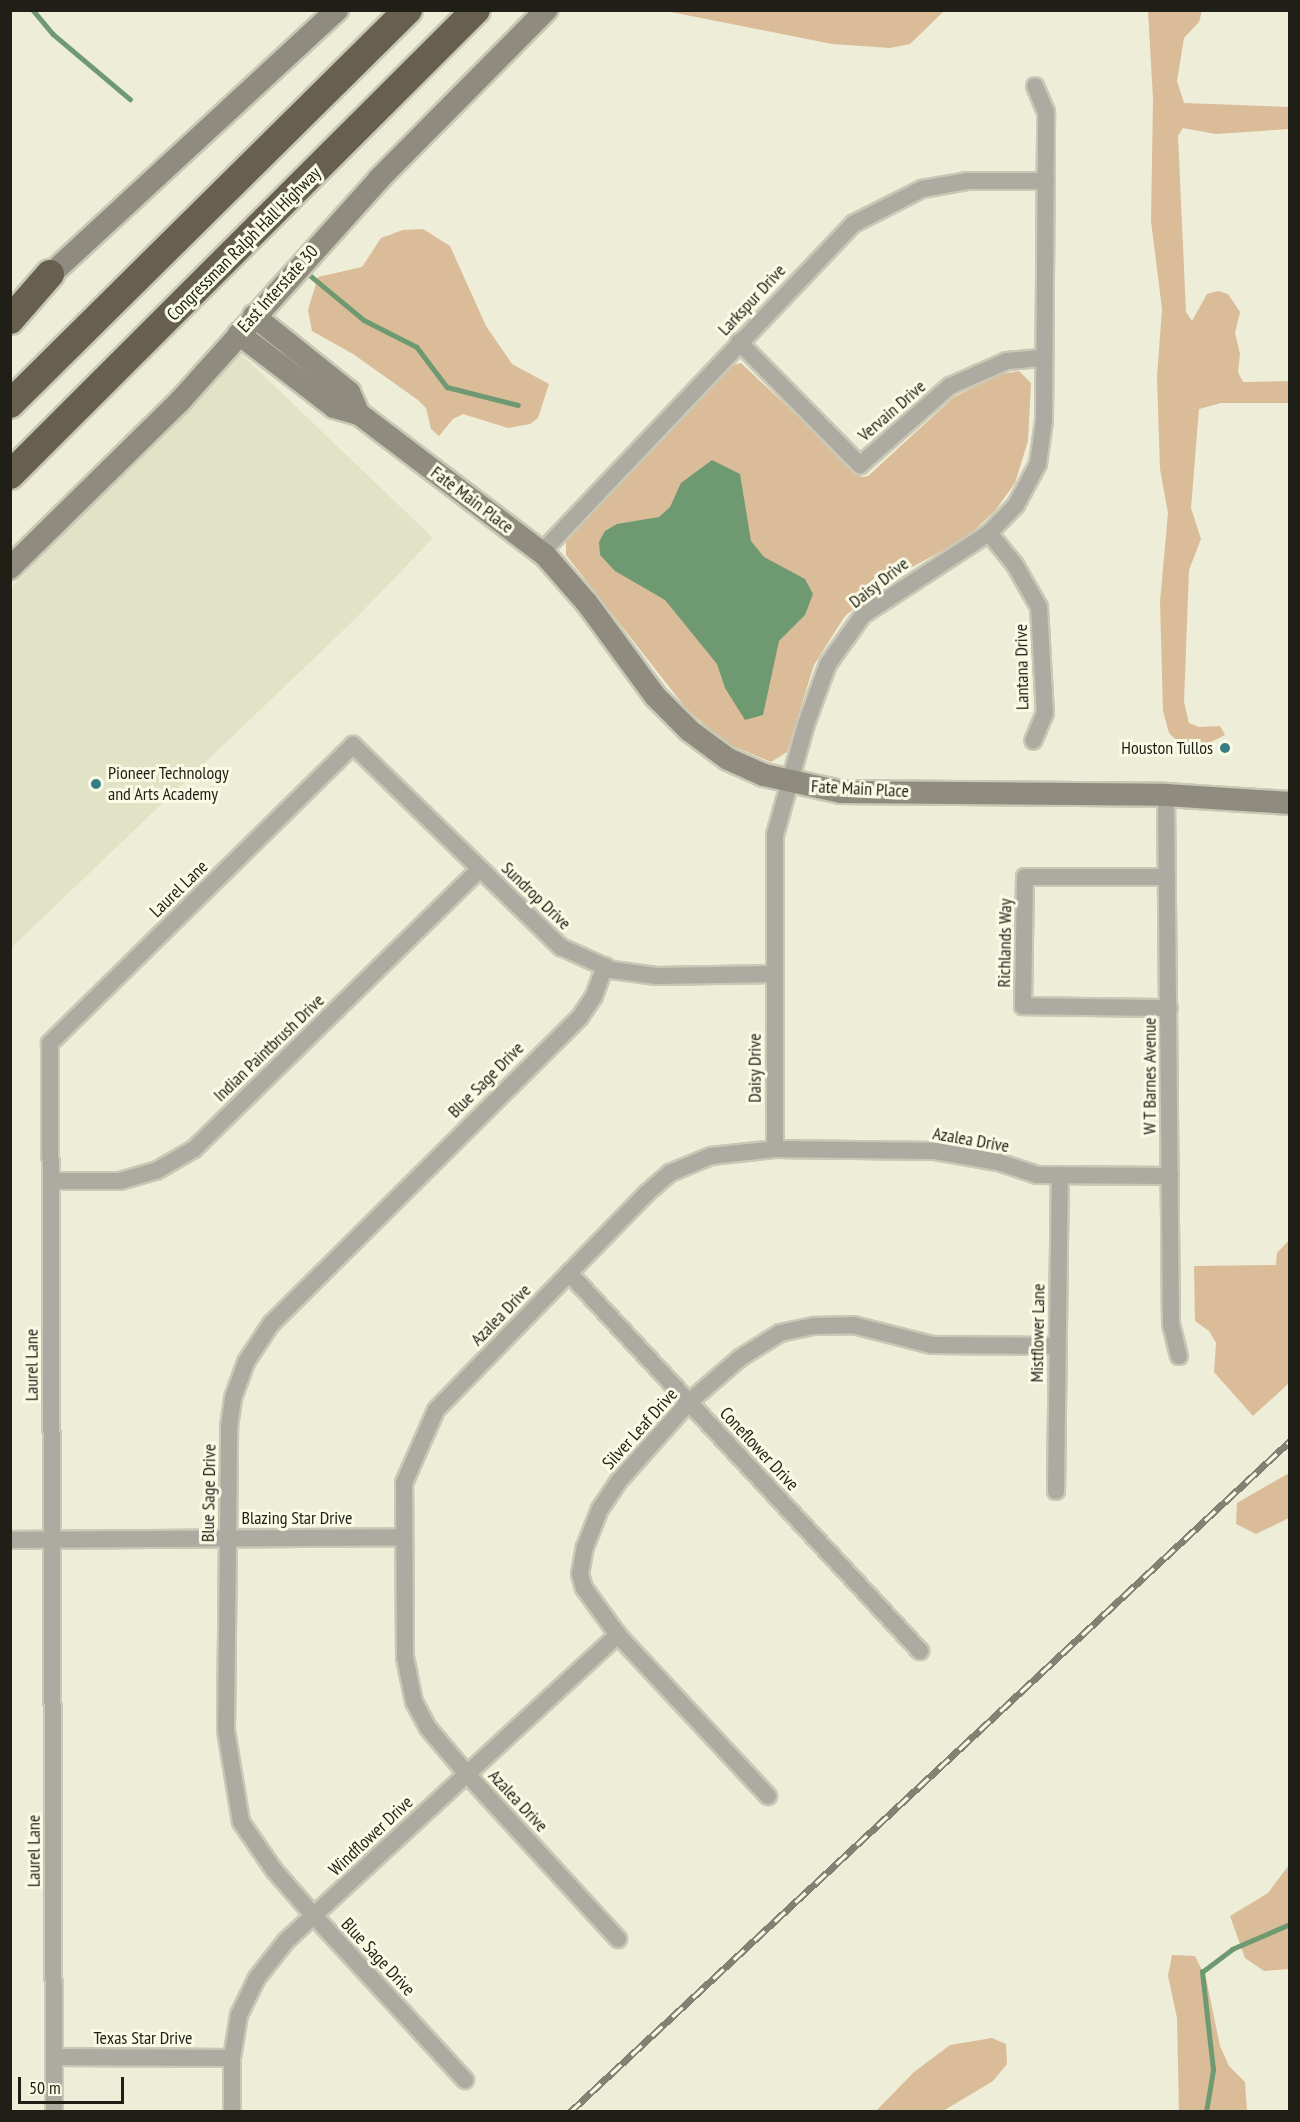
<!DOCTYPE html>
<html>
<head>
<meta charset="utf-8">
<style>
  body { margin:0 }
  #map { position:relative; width:1300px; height:2122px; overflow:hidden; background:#ededd8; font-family:"PT Sans Narrow",sans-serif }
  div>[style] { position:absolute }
  .built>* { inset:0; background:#e1e2c6 }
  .green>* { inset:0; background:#dabc99 }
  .water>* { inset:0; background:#6f9a71 }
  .stream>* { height:4.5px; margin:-2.25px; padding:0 2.25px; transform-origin:2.25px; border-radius:2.25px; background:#6f9a71 }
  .roads { filter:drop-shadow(2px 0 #c8c8b5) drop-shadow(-2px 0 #c8c8b5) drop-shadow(0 2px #c8c8b5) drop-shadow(0 -2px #c8c8b5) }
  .street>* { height:16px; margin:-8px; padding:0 8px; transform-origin:8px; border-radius:8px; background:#adaaa2 }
  .secondary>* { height:22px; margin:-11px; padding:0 11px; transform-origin:11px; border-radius:11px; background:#8f8b7e }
  .highway>* { height:28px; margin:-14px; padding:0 14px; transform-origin:14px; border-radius:14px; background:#67604f }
  .rail>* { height:7px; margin-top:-3.5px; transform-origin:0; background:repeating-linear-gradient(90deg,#fafbe5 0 14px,#828274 0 28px); box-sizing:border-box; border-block:2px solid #828274 }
  .dots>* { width:16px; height:16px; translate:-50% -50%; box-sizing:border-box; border:3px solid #fafbe5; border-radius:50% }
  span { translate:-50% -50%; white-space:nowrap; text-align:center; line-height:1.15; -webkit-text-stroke:6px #fafbe5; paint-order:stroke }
  .street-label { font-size:18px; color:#1f1f17 }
  .poi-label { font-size:18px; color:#1f1f17 }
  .right { translate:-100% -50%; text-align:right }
  .left { translate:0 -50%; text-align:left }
  .frame { position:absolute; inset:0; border:12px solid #1f1f17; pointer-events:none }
  .scale { position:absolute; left:18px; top:2077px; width:106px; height:27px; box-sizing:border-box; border:3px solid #1f1f17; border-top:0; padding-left:8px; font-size:18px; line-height:21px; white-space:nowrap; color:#1f1f17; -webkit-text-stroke:4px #fafbe5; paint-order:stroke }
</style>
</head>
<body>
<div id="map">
  <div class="built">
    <div style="clip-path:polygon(240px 353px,433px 538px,354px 620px,11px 948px,11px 588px)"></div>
  </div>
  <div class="green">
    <div style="clip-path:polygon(944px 11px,910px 44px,890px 48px,832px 44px,666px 11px)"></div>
    <div style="clip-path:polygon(1148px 11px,1202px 11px,1199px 22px,1184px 38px,1177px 81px,1184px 103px,1289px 107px,1289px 129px,1216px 134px,1183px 128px,1178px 136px,1186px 312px,1192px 321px,1207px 294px,1218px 291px,1228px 294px,1240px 312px,1235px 333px,1240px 354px,1238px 372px,1243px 382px,1290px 381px,1289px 403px,1221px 403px,1199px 409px,1191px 508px,1201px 539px,1189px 570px,1184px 702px,1189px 723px,1199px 727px,1220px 726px,1225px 735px,1197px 749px,1177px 741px,1169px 733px,1163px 711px,1160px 602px,1168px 513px,1160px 469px,1157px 377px,1162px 309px,1151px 221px,1153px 99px)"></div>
    <div style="clip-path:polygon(423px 229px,450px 246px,486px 326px,512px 364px,549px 384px,538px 418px,530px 424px,508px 428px,463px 414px,453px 419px,439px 436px,431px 429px,426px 408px,418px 400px,353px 354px,312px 331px,308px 310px,318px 277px,362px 267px,381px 238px,403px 230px)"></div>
    <div style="clip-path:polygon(741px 363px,862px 477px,868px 476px,954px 397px,1000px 374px,1019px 371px,1031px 383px,1028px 441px,1015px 483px,995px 511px,966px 538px,890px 579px,845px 616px,814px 665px,787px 752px,771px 762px,725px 743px,685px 707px,566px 555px,566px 540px,613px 485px,734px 365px)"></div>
    <div style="clip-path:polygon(1289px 1240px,1289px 1383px,1253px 1416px,1214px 1372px,1216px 1343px,1209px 1331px,1195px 1321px,1194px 1266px,1276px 1265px,1277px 1253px)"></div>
    <div style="clip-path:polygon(1289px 1473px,1289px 1518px,1256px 1534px,1236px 1524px,1237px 1503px)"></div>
    <div style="clip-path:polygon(1289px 1865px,1289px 1969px,1264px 1971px,1245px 1958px,1230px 1916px,1268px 1893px)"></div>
    <div style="clip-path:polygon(1172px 1955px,1195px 1956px,1206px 1978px,1220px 2046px,1229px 2066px,1245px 2082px,1247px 2111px,1179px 2111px,1177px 2018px,1168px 1976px)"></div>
    <div style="clip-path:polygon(992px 2038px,1006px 2044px,1007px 2064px,993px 2081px,943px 2111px,876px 2111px,914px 2072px,950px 2045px)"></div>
  </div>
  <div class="water">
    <div style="clip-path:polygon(712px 460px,740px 474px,751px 541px,764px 557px,805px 579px,813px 594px,805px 615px,779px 641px,763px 715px,745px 720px,725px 688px,717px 664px,665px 600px,615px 571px,600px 555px,599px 542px,605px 531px,617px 524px,659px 517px,670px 507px,681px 483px)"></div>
  </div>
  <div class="stream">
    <div style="left:33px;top:10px;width:31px;rotate:50deg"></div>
    <div style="left:53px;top:34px;width:101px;rotate:40.2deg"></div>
    <div style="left:306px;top:272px;width:75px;rotate:39.6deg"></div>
    <div style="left:364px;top:320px;width:59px;rotate:27deg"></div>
    <div style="left:417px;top:347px;width:50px;rotate:53.1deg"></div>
    <div style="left:447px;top:387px;width:73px;rotate:14.2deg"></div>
    <div style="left:1206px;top:2112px;width:43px;rotate:-80.5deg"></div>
    <div style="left:1213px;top:2070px;width:99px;rotate:-96.4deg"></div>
    <div style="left:1202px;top:1972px;width:38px;rotate:-37deg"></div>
    <div style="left:1232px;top:1949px;width:63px;rotate:-23.3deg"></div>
  </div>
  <div class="roads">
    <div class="street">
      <div style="left:739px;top:342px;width:173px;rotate:45.5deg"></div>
      <div style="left:860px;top:465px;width:120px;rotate:-41.3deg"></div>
      <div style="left:950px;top:386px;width:62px;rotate:-23.7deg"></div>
      <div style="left:1007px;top:361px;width:37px;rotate:-5deg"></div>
      <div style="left:989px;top:533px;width:41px;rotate:50.9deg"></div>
      <div style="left:1015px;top:565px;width:48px;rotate:60.3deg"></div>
      <div style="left:1039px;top:607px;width:106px;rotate:86.8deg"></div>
      <div style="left:1045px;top:713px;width:30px;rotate:113deg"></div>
      <div style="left:542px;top:552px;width:452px;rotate:-46.5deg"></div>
      <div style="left:853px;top:224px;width:77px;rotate:-26.9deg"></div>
      <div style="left:922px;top:189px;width:47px;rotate:-9.9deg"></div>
      <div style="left:968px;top:181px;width:78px"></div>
      <div style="left:1166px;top:795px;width:529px;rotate:89.46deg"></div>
      <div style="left:1171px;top:1324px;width:33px;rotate:76deg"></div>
      <div style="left:1167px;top:877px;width:142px;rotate:180deg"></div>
      <div style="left:1025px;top:877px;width:129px;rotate:90.9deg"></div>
      <div style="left:1023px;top:1006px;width:146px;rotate:0.8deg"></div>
      <div style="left:775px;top:1149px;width:314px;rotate:-90deg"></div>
      <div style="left:775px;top:835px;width:115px;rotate:-74.4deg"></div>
      <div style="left:806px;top:724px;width:64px;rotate:-69.9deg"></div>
      <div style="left:828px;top:664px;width:60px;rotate:-54.5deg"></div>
      <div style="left:863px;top:615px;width:150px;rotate:-33.1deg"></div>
      <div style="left:989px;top:533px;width:39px;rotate:-46deg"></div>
      <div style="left:1016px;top:505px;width:47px;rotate:-61.8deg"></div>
      <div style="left:1038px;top:464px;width:43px;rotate:-82.1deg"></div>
      <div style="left:1044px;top:421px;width:309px;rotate:-89.6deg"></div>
      <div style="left:1046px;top:112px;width:28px;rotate:-113deg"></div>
      <div style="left:51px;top:1181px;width:69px"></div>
      <div style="left:120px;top:1181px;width:37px;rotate:-16deg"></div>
      <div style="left:156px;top:1171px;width:44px;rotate:-30.1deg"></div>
      <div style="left:194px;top:1149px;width:400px;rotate:-44.4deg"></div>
      <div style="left:569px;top:1273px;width:516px;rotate:47.12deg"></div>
      <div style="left:1056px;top:1491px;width:316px;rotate:-89.3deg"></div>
      <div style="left:10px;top:1540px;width:394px;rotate:-0.4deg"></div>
      <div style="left:768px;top:1796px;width:220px;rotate:-133deg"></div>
      <div style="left:618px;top:1635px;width:58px;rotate:-125.9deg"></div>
      <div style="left:584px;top:1588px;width:15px;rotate:-106deg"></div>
      <div style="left:580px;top:1574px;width:27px;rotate:-80deg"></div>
      <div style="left:585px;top:1547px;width:41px;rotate:-68.5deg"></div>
      <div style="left:600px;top:1509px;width:32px;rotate:-56deg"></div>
      <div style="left:618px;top:1482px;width:107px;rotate:-48.4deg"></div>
      <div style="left:689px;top:1402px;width:67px;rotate:-40.8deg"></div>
      <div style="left:740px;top:1358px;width:47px;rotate:-32deg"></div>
      <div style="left:780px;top:1333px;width:35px;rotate:-12deg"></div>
      <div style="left:814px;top:1326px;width:39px;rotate:-1deg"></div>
      <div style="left:853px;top:1325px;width:81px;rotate:14.2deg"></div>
      <div style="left:932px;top:1345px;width:126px;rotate:0.5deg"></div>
      <div style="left:618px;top:1939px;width:224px;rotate:-132.5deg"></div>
      <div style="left:467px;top:1774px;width:60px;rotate:-130.3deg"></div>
      <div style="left:428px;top:1728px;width:30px;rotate:-118deg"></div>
      <div style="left:414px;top:1702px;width:46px;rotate:-101.3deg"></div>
      <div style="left:405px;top:1657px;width:174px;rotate:-90.3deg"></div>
      <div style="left:404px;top:1483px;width:80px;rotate:-66.3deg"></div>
      <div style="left:436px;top:1410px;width:303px;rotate:-45.8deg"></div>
      <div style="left:647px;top:1193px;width:30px;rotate:-41deg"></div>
      <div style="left:670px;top:1173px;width:44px;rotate:-22.5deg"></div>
      <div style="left:711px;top:1156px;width:64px;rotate:-6.2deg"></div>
      <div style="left:775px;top:1149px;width:160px;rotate:0.7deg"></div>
      <div style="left:935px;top:1151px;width:64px;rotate:9.9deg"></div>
      <div style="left:998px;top:1162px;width:41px;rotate:18.4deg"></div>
      <div style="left:1037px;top:1175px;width:133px;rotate:0.4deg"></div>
      <div style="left:54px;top:2057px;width:178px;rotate:0.3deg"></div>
      <div style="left:465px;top:2080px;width:223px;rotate:-132.6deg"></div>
      <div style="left:314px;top:1916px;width:61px;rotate:-131deg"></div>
      <div style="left:274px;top:1870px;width:58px;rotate:-124.5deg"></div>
      <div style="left:241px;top:1822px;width:93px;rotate:-99.3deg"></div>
      <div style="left:226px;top:1730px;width:303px;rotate:-89.4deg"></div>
      <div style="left:229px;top:1427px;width:29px;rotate:-82deg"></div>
      <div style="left:233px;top:1398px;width:38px;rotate:-70deg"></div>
      <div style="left:246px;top:1362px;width:45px;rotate:-56.7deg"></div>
      <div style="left:271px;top:1324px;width:436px;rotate:-44.8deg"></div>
      <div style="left:580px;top:1017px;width:25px;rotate:-56deg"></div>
      <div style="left:594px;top:996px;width:32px;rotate:-70deg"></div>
      <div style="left:54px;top:2112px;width:1069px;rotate:-90.21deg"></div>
      <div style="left:50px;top:1043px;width:425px;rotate:-44.5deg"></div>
      <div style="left:353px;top:745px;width:290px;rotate:44.2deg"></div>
      <div style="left:561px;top:947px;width:56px;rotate:24.3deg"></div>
      <div style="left:612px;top:970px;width:45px;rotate:7.6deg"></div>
      <div style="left:657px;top:976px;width:118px;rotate:-1deg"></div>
      <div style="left:232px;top:2112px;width:54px;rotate:-90deg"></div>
      <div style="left:232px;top:2058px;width:44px;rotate:-80.8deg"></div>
      <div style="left:239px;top:2015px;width:41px;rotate:-64.1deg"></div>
      <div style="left:257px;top:1978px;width:47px;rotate:-51.9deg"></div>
      <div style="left:286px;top:1941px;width:452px;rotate:-42.7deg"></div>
    </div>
    <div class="secondary">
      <div style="left:38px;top:286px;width:407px;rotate:-42.7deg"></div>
      <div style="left:254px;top:316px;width:122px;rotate:38.7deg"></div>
      <div style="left:349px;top:392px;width:24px;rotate:66deg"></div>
      <div style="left:239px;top:334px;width:120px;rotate:37.5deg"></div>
      <div style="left:334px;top:407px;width:26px;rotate:16deg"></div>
      <div style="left:359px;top:414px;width:233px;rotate:37.2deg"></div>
      <div style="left:545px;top:555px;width:64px;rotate:48.8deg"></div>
      <div style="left:587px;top:603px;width:115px;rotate:53.8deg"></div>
      <div style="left:655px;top:696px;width:49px;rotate:45deg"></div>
      <div style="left:690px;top:731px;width:47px;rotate:36.4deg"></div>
      <div style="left:728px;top:759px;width:39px;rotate:24deg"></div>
      <div style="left:764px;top:775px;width:79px;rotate:12.4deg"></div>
      <div style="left:841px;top:792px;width:325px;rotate:0.5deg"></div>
      <div style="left:1166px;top:795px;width:124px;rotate:3.7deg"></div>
      <div style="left:10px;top:568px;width:240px;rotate:-44.5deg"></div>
      <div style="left:181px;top:400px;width:297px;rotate:-48.1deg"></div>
      <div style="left:379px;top:179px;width:238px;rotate:-45.3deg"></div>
    </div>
    <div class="highway">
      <div style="left:10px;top:320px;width:61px;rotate:-49deg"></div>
      <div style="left:10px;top:404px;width:560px;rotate:-44.71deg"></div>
      <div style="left:10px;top:475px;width:658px;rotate:-44.94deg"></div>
    </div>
  </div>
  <div class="rail">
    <div style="left:570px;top:2112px;width:984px;rotate:-42.98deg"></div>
  </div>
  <div class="dots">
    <div style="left:1225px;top:748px;background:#367e84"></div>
    <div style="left:96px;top:784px;background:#367e84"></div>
  </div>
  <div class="street-label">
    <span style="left:244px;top:244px;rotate:-45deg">Congressman Ralph Hall Highway</span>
    <span style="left:278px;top:289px;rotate:-48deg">East Interstate 30</span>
    <span style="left:752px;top:300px;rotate:-47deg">Larkspur Drive</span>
    <span style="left:892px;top:411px;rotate:-41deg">Vervain Drive</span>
    <span style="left:472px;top:500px;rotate:37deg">Fate Main Place</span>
    <span style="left:879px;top:583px;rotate:-38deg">Daisy Drive</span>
    <span style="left:1022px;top:667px;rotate:-91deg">Lantana Drive</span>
    <span style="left:860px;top:789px;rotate:3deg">Fate Main Place</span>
    <span style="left:179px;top:889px;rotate:-44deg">Laurel Lane</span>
    <span style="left:536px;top:896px;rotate:44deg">Sundrop Drive</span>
    <span style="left:1005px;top:943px;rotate:-89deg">Richlands Way</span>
    <span style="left:269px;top:1048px;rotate:-44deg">Indian Paintbrush Drive</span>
    <span style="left:755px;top:1068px;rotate:-90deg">Daisy Drive</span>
    <span style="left:1150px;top:1076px;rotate:-90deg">W T Barnes Avenue</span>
    <span style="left:486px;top:1080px;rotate:-45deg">Blue Sage Drive</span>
    <span style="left:971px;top:1140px;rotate:10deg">Azalea Drive</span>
    <span style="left:501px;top:1315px;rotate:-46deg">Azalea Drive</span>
    <span style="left:1038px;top:1333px;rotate:-89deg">Mistflower Lane</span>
    <span style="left:32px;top:1365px;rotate:-90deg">Laurel Lane</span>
    <span style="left:640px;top:1429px;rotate:-48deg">Silver Leaf Drive</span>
    <span style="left:759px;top:1449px;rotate:47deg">Coneflower Drive</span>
    <span style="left:209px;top:1493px;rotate:-89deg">Blue Sage Drive</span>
    <span style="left:297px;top:1518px">Blazing Star Drive</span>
    <span style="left:518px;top:1801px;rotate:47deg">Azalea Drive</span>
    <span style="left:371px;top:1836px;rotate:-43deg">Windflower Drive</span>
    <span style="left:34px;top:1851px;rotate:-90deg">Laurel Lane</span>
    <span style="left:378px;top:1957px;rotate:47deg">Blue Sage Drive</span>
    <span style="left:143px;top:2038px">Texas Star Drive</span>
  </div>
  <div class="poi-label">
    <span class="right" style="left:1213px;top:748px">Houston Tullos</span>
    <span class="left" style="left:108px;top:784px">Pioneer Technology<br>and Arts Academy</span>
  </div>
  <div class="frame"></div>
  <div class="scale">50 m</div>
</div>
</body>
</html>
